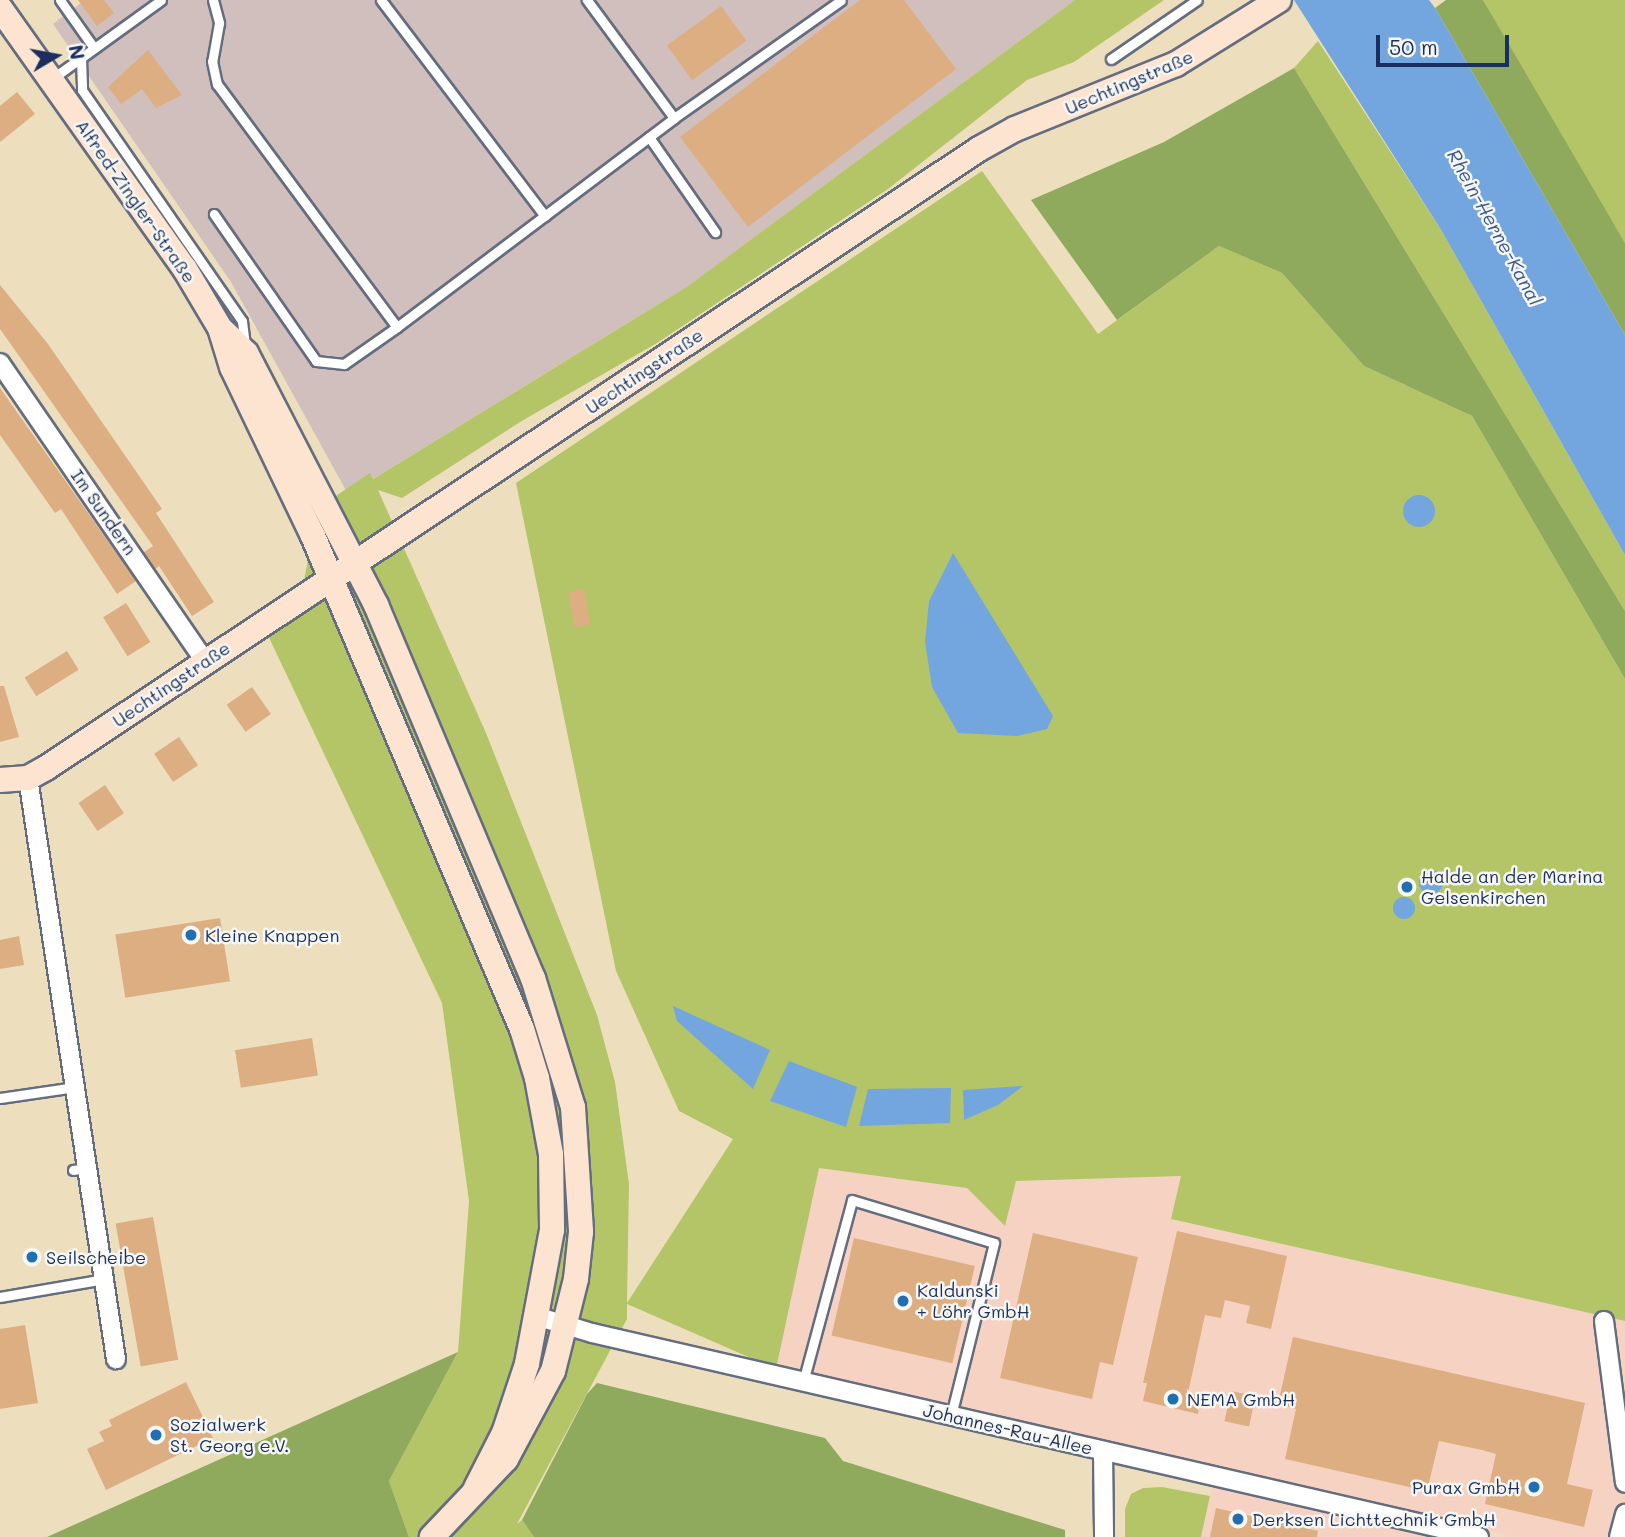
<!DOCTYPE html>
<html>
<head>
<meta charset="utf-8">
<style>
  body { margin:0 }
  #map { position:relative; width:1625px; height:1537px; overflow:hidden; background:#eddfbe; font-family:Mali,sans-serif }
  div>[style] { position:absolute }
  .built>* { inset:0; background:#f5d2c2 }
  .industrial>* { inset:0; background:#d1bfbd }
  .green>* { inset:0; background:#b4c568 }
  .forest>* { inset:0; background:#8faa5c }
  .water>* { inset:0; background:#73a5de }
  .round { border-radius:50% }
  .building>* { inset:0; background:#dcae82; transform-origin:0 0 }
  .roads { filter:drop-shadow(2px 0 #646d80) drop-shadow(-2px 0 #646d80) drop-shadow(0 2px #646d80) drop-shadow(0 -2px #646d80) }
  .lane>* { height:9px; margin:-4.5px; padding:0 4.5px; transform-origin:4.5px; border-radius:4.5px; background:#fff }
  .street>* { height:18px; margin:-9px; padding:0 9px; transform-origin:9px; border-radius:9px; background:#fff }
  .secondary>* { height:24px; margin:-12px; padding:0 12px; transform-origin:12px; border-radius:12px; background:#fde4d0 }
  .dots>* { width:19px; height:19px; translate:-50% -50%; box-sizing:border-box; border:4px solid #f6f6f2; border-radius:50% }
  span { translate:-50% -50%; white-space:nowrap; text-align:center; line-height:1.15; -webkit-text-stroke:5px #f6f6f2; paint-order:stroke }
  .street-label { font-size:18px; color:#1b2f5e }
  .poi-label { font-size:18px; color:#1b2f5e }
  .left { translate:0 -50%; text-align:left }
  .right { translate:-100% -50%; text-align:right }
  .water-label { font-size:19px; color:#3a588b; font-style:italic }
  .north { position:absolute; left:21px; top:21px; width:70px; height:70px; -webkit-text-stroke:5px #f6f6f2; paint-order:stroke; rotate:80deg; font-size:19px; font-weight:700; line-height:28px; text-align:center; color:#1b2f5e }
  .north::after { content:''; display:block; margin:auto; width:24px; height:32px; background:#1b2f5e; clip-path:polygon(50% 0,100% 100%,50% 72%,0 100%) }
  .scale { position:absolute; left:1376px; top:35px; width:133px; height:32px; box-sizing:border-box; border:4px solid #1b2f5e; border-top:0; padding-left:9px; font-size:21px; line-height:24px; white-space:nowrap; color:#1b2f5e; -webkit-text-stroke:5px #f6f6f2; paint-order:stroke }
</style>
</head>
<body>
<div id="map">
  <div class="built">
    <div style="clip-path:polygon(818px 1168px,967px 1188px,1005px 1226px,1016px 1181px,1182px 1176px,1172px 1220px,1625px 1321px,1625px 1537px,1514px 1537px,776px 1369px)"></div>
    <div style="clip-path:polygon(1214px 1480px,1452px 1537px,1201px 1537px)"></div>
  </div>
  <div class="industrial">
    <div style="clip-path:polygon(85px 0,1075px 0,688px 286px,348px 494px,231px 282px,53px 24px)"></div>
  </div>
  <div class="green">
    <div style="clip-path:polygon(1075px 0,1164px 0,1074px 62px,1027px 80px,888px 189px,657px 343px,520px 422px,402px 498px,378px 490px,486px 733px,597px 1015px,615px 1082px,629px 1184px,627px 1303px,733px 1139px,679px 1111px,616px 971px,516px 483px,982px 171px,1098px 334px,1219px 246px,1282px 273px,1364px 366px,1472px 416px,1625px 679px,1625px 1321px,1171px 1219px,1181px 1176px,1016px 1181px,1005px 1226px,967px 1188px,819px 1168px,776px 1369px,627px 1304px,627px 1319px,517px 1524px,522px 1520px,534px 1537px,409px 1537px,389px 1481px,458px 1352px,469px 1201px,442px 1003px,264px 627px,301px 596px,318px 508px,370px 473px,373px 479px,688px 286px)"></div>
    <div style="clip-path:polygon(1483px 0,1625px 0,1625px 243px,1556px 128px)"></div>
    <div style="clip-path:polygon(1318px 41px,1440px 228px,1625px 555px,1625px 611px,1294px 68px)"></div>
    <div style="clip-path:polygon(1162px 1487px,1210px 1496px,1201px 1537px,1125px 1537px,1125px 1509px,1131px 1494px,1143px 1488px)"></div>
  </div>
  <div class="forest">
    <div style="clip-path:polygon(1446px 0,1483px 0,1625px 243px,1625px 335px,1435px 8px)"></div>
    <div style="clip-path:polygon(1294px 68px,1625px 611px,1625px 679px,1472px 416px,1364px 366px,1282px 273px,1219px 246px,1117px 320px,1031px 200px,1164px 142px)"></div>
    <div style="clip-path:polygon(458px 1352px,389px 1481px,409px 1537px,47px 1537px)"></div>
    <div style="clip-path:polygon(597px 1383px,825px 1438px,843px 1461px,1065px 1530px,1065px 1537px,534px 1537px,522px 1520px,587px 1394px)"></div>
  </div>
  <div class="water">
    <div style="clip-path:polygon(1294px 0,1429px 0,1435px 8px,1625px 335px,1625px 555px,1440px 228px)"></div>
    <div class="round" style="left:1403px;top:495px;width:32px;height:32px"></div>
    <div style="clip-path:polygon(953px 553px,1053px 716px,1047px 729px,1017px 736px,958px 733px,932px 687px,925px 642px,929px 601px)"></div>
    <div class="round" style="left:1419px;top:870px;width:24px;height:24px"></div>
    <div class="round" style="left:1393px;top:897px;width:22px;height:22px"></div>
    <div style="clip-path:polygon(673px 1006px,770px 1050px,753px 1089px,677px 1021px)"></div>
    <div style="clip-path:polygon(789px 1061px,857px 1087px,846px 1127px,770px 1101px)"></div>
    <div style="clip-path:polygon(1023px 1086px,998px 1105px,964px 1120px,963px 1090px)"></div>
    <div style="clip-path:polygon(951px 1088px,950px 1123px,859px 1126px,868px 1089px)"></div>
  </div>
  <div class="building">
    <div style="clip-path:polygon(78px 0,104px 0,114px 13px,97px 26px)"></div>
    <div style="clip-path:polygon(860px 0,904px 0,956px 69px,748px 227px,680px 137px)"></div>
    <div style="left:721px;top:6px;width:43px;height:67px;rotate:54deg"></div>
    <div style="clip-path:polygon(148px 50px,182px 95px,156px 108px,142px 89px,121px 104px,108px 87px)"></div>
    <div style="clip-path:polygon(17px 92px,35px 114px,0 142px,0 106px)"></div>
    <div style="clip-path:polygon(0 285px,48px 344px,162px 509px,156px 513px,214px 602px,192px 616px,159px 566px,155px 569px,144px 552px,153px 546px,0 329px)"></div>
    <div style="clip-path:polygon(0 388px,136px 581px,117px 594px,61px 509px,55px 513px,0 435px)"></div>
    <div style="left:584px;top:589px;width:36px;height:16px;rotate:80deg"></div>
    <div style="left:126px;top:603px;width:46px;height:27px;rotate:58deg"></div>
    <div style="left:67px;top:651px;width:22px;height:50px;rotate:58deg"></div>
    <div style="clip-path:polygon(0 686px,4px 686px,19px 737px,0 742px)"></div>
    <div style="left:252px;top:687px;width:33px;height:31px;rotate:55deg"></div>
    <div style="left:179px;top:737px;width:34px;height:30px;rotate:56deg"></div>
    <div style="left:105px;top:785px;width:34px;height:32px;rotate:56deg"></div>
    <div style="left:220px;top:918px;width:64px;height:106px;rotate:81deg"></div>
    <div style="clip-path:polygon(19px 936px,24px 965px,0 969px,0 940px)"></div>
    <div style="left:312px;top:1038px;width:38px;height:78px;rotate:81deg"></div>
    <div style="left:153px;top:1217px;width:145px;height:38px;rotate:80deg"></div>
    <div style="clip-path:polygon(1177px 1231px,1287px 1256px,1271px 1329px,1246px 1323px,1250px 1306px,1225px 1300px,1221px 1318px,1205px 1315px,1188px 1393px,1202px 1396px,1198px 1414px,1143px 1401px,1147px 1383px,1143px 1383px)"></div>
    <div style="clip-path:polygon(1033px 1233px,1138px 1257px,1113px 1365px,1100px 1362px,1092px 1399px,1000px 1378px)"></div>
    <div style="left:854px;top:1238px;width:124px;height:100px;rotate:13deg"></div>
    <div style="clip-path:polygon(25px 1325px,38px 1403px,0 1409px,0 1329px)"></div>
    <div style="clip-path:polygon(1293px 1337px,1585px 1403px,1567px 1484px,1593px 1490px,1584px 1527px,1485px 1504px,1496px 1454px,1482px 1450px,1439px 1441px,1427px 1491px,1285px 1459px,1296px 1409px,1278px 1404px)"></div>
    <div style="clip-path:polygon(186px 1382px,213px 1438px,106px 1490px,87px 1449px,104px 1441px,99px 1432px,112px 1426px,109px 1420px)"></div>
    <div style="left:1231px;top:1391px;width:25px;height:31px;rotate:12deg"></div>
    <div style="clip-path:polygon(1216px 1508px,1318px 1531px,1317px 1537px,1210px 1537px)"></div>
  </div>
  <div class="roads">
    <div class="lane">
      <div style="left:60px;top:0;width:59px;rotate:54.7deg"></div>
      <div style="left:213px;top:0;width:24px;rotate:75deg"></div>
      <div style="left:219px;top:23px;width:39px;rotate:100deg"></div>
      <div style="left:212px;top:61px;width:24px;rotate:78deg"></div>
      <div style="left:217px;top:84px;width:302px;rotate:53.5deg"></div>
      <div style="left:397px;top:327px;width:65px;rotate:145.1deg"></div>
      <div style="left:344px;top:364px;width:28px;rotate:-174deg"></div>
      <div style="left:316px;top:361px;width:179px;rotate:-124.8deg"></div>
      <div style="left:381px;top:0;width:271px;rotate:52.8deg"></div>
      <div style="left:81px;top:58px;width:32px;rotate:88deg"></div>
      <div style="left:82px;top:90px;width:281px;rotate:55.3deg"></div>
      <div style="left:242px;top:321px;width:24px;rotate:83deg"></div>
      <div style="left:1111px;top:59px;width:104px;rotate:-34.5deg"></div>
      <div style="left:53px;top:78px;width:133px;rotate:-35.8deg"></div>
      <div style="left:674px;top:118px;width:204px;rotate:-35.2deg"></div>
      <div style="left:649px;top:137px;width:116px;rotate:55.2deg"></div>
      <div style="left:397px;top:327px;width:347px;rotate:-37deg"></div>
      <div style="left:674px;top:118px;width:147px;rotate:-126.4deg"></div>
      <div style="left:0;top:1098px;width:76px;rotate:-8.3deg"></div>
      <div style="left:73px;top:1170px;width:14px;rotate:-8deg"></div>
      <div style="left:0;top:1297px;width:106px;rotate:-9.8deg"></div>
      <div style="left:803px;top:1382px;width:188px;rotate:-74.9deg"></div>
      <div style="left:852px;top:1200px;width:148px;rotate:16.8deg"></div>
      <div style="left:994px;top:1243px;width:178px;rotate:104deg"></div>
    </div>
    <div class="street">
      <div style="left:0;top:363px;width:362px;rotate:55.5deg"></div>
      <div style="left:28px;top:778px;width:588px;rotate:81.39deg"></div>
      <div style="left:539px;top:1317px;width:55px;rotate:16.8deg"></div>
      <div style="left:592px;top:1333px;width:910px;rotate:12.95deg"></div>
      <div style="left:1604px;top:1321px;width:163px;rotate:82.6deg"></div>
      <div style="left:1103px;top:1451px;width:86px;rotate:89.3deg"></div>
      <div style="left:1619px;top:1537px;width:24px;rotate:-75deg"></div>
    </div>
    <div class="secondary">
      <div style="left:0;top:8px;width:320px;rotate:54.7deg"></div>
      <div style="left:185px;top:269px;width:69px;rotate:59.3deg"></div>
      <div style="left:220px;top:328px;width:41px;rotate:72.9deg"></div>
      <div style="left:232px;top:367px;width:187px;rotate:64.4deg"></div>
      <div style="left:313px;top:536px;width:535px;rotate:67.03deg"></div>
      <div style="left:522px;top:1029px;width:51px;rotate:73deg"></div>
      <div style="left:537px;top:1078px;width:77px;rotate:79.6deg"></div>
      <div style="left:551px;top:1154px;width:76px;rotate:89.2deg"></div>
      <div style="left:552px;top:1230px;width:136px;rotate:100.6deg"></div>
      <div style="left:527px;top:1364px;width:73px;rotate:108.4deg"></div>
      <div style="left:504px;top:1433px;width:62px;rotate:117deg"></div>
      <div style="left:223px;top:331px;width:32px;rotate:44deg"></div>
      <div style="left:246px;top:353px;width:284px;rotate:62.7deg"></div>
      <div style="left:376px;top:605px;width:405px;rotate:67.2deg"></div>
      <div style="left:533px;top:978px;width:135px;rotate:72.8deg"></div>
      <div style="left:573px;top:1107px;width:125px;rotate:86.3deg"></div>
      <div style="left:581px;top:1232px;width:47px;rotate:96.1deg"></div>
      <div style="left:576px;top:1279px;width:95px;rotate:104deg"></div>
      <div style="left:553px;top:1371px;width:100px;rotate:118.1deg"></div>
      <div style="left:506px;top:1459px;width:108px;rotate:133.5deg"></div>
      <div style="left:0;top:780px;width:28px;rotate:-4deg"></div>
      <div style="left:28px;top:778px;width:21px;rotate:-29deg"></div>
      <div style="left:46px;top:768px;width:1120px;rotate:-33.56deg"></div>
      <div style="left:979px;top:149px;width:41px;rotate:-29.1deg"></div>
      <div style="left:1015px;top:129px;width:174px;rotate:-22deg"></div>
      <div style="left:1176px;top:64px;width:121px;rotate:-31.9deg"></div>
    </div>
  </div>
  <div class="dots">
    <div style="left:1407px;top:887px;background:#1f6fb2"></div>
    <div style="left:191px;top:935px;background:#1f6fb2"></div>
    <div style="left:32px;top:1257px;background:#1f6fb2"></div>
    <div style="left:903px;top:1301px;background:#1f6fb2"></div>
    <div style="left:1173px;top:1399px;background:#1f6fb2"></div>
    <div style="left:156px;top:1435px;background:#1f6fb2"></div>
    <div style="left:1534px;top:1487px;background:#1f6fb2"></div>
    <div style="left:1238px;top:1519px;background:#1f6fb2"></div>
  </div>
  <div class="street-label">
    <span style="left:1129px;top:82px;rotate:-23deg">Uechtingstraße</span>
    <span style="left:136px;top:201px;rotate:55deg">Alfred-Zingler-Straße</span>
    <span style="left:644px;top:371px;rotate:-34deg">Uechtingstraße</span>
    <span style="left:104px;top:512px;rotate:55deg">Im Sundern</span>
    <span style="left:171px;top:684px;rotate:-34deg">Uechtingstraße</span>
    <span style="left:1008px;top:1429px;rotate:13deg">Johannes-Rau-Allee</span>
  </div>
  <div class="poi-label">
    <span class="left" style="left:1421px;top:887px">Halde an der Marina<br>Gelsenkirchen</span>
    <span class="left" style="left:205px;top:935px">Kleine Knappen</span>
    <span class="left" style="left:46px;top:1257px">Seilscheibe</span>
    <span class="left" style="left:917px;top:1301px">Kaldunski<br>+ Löhr GmbH</span>
    <span class="left" style="left:1187px;top:1399px">NEMA GmbH</span>
    <span class="left" style="left:170px;top:1435px">Sozialwerk<br>St. Georg e.V.</span>
    <span class="right" style="left:1520px;top:1487px">Purax GmbH</span>
    <span class="left" style="left:1252px;top:1519px">Derksen Lichttechnik GmbH</span>
  </div>
  <div class="water-label">
    <span style="left:1495px;top:227px;rotate:61deg">Rhein-Herne-Kanal</span>
  </div>
  <div class="north">N</div>
  <div class="scale">50 m</div>
</div>
</body>
</html>
